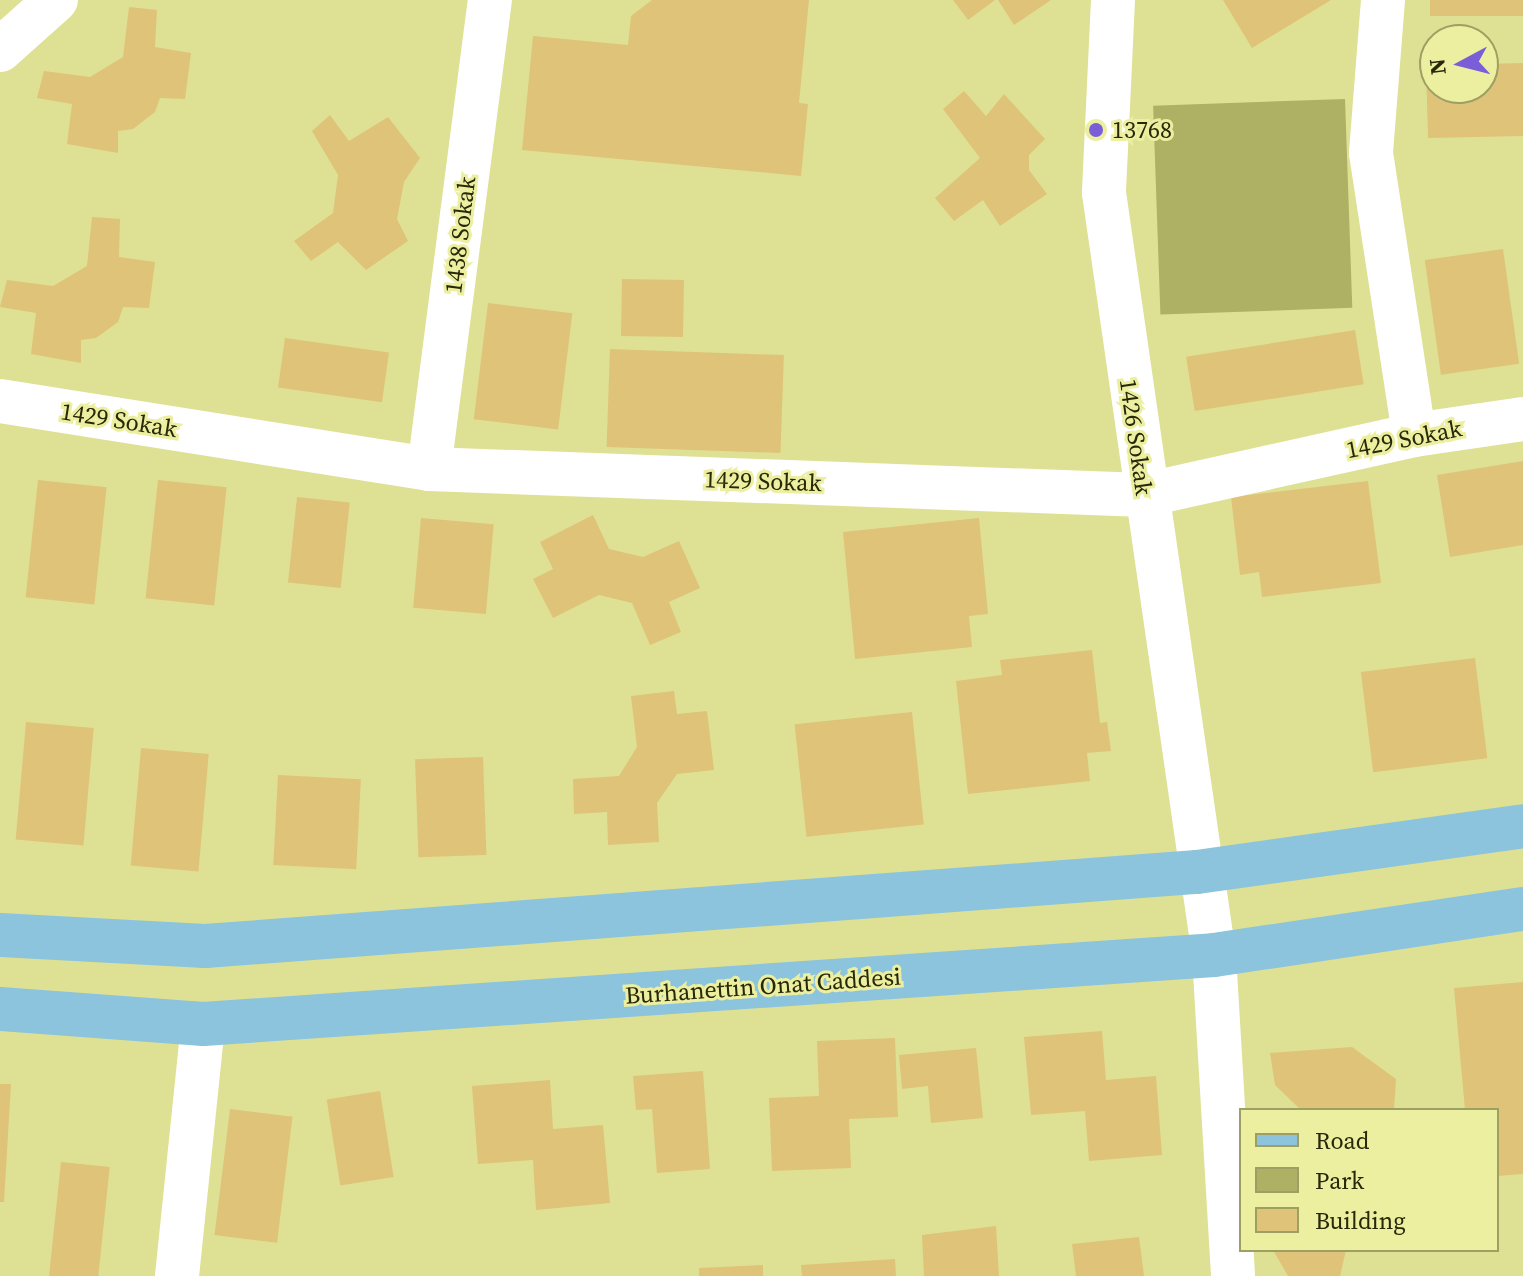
<!DOCTYPE html>
<html>
<head>
<meta charset="utf-8">
<style>
  body { margin:0 }
  #map { position:relative; width:1523px; height:1276px; overflow:hidden; background:#dee193; font-family:"Source Serif 4",serif }
  div>[style] { position:absolute }
  .green>* { inset:0; background:#aeb063; transform-origin:0 0 }
  .building>* { inset:0; background:#dfc379; transform-origin:0 0 }
  .street>* { height:44px; margin:-22px; padding:0 22px; transform-origin:22px; border-radius:22px; background:#fff }
  .primary>* { height:44px; margin:-22px; padding:0 22px; transform-origin:22px; border-radius:22px; background:#8bc4dc }
  .dots>* { width:22px; height:22px; translate:-50% -50%; box-sizing:border-box; border:4px solid #eceea0; border-radius:50% }
  span { translate:-50% -50%; white-space:nowrap; text-align:center; line-height:1.15; -webkit-text-stroke:6px #eceea0; paint-order:stroke }
  .poi-label { font-size:24px; color:#272807 }
  .left { translate:0 -50%; text-align:left }
  .street-label { font-size:24px; color:#272807 }
  .legend { position:absolute; left:1239px; top:1108px; width:260px; height:144px; box-sizing:border-box; background:#eceea0; border:2px solid #9d9f63; margin:0; padding:10px 14px; list-style:none; font-size:24px; color:#272807 }
  .legend li { display:flex; align-items:center; gap:16px; height:40px }
  .legend b { width:40px; border:2px solid #9d9f63 }
  .north { position:absolute; left:1419px; top:24px; width:80px; height:80px; box-sizing:border-box; background:#eceea0; border:2px solid #9d9f63; border-radius:50%; rotate:263deg; font-size:22px; font-weight:700; line-height:32px; text-align:center; color:#272807 }
  .north::after { content:''; display:block; margin:auto; width:28px; height:36px; background:#795ed8; clip-path:polygon(50% 0,100% 100%,50% 72%,0 100%) }
</style>
</head>
<body>
<div id="map">
  <div class="green">
    <div style="left:1345px;top:99px;width:209px;height:192px;rotate:88deg"></div>
  </div>
  <div class="building">
    <div style="clip-path:polygon(652px 0,809px 0,799px 103px,808px 104px,801px 176px,522px 150px,533px 36px,628px 45px,631px 16px)"></div>
    <div style="clip-path:polygon(953px 0,995px 0,968px 20px)"></div>
    <div style="clip-path:polygon(998px 0,1051px 0,1014px 25px)"></div>
    <div style="clip-path:polygon(1223px 0,1331px 0,1252px 48px)"></div>
    <div style="left:1430px;top:0;width:93px;height:16px"></div>
    <div style="clip-path:polygon(129px 7px,157px 10px,155px 47px,191px 53px,185px 99px,160px 98px,155px 112px,133px 129px,118px 131px,118px 153px,67px 144px,72px 104px,37px 98px,44px 71px,90px 77px,123px 57px)"></div>
    <div style="clip-path:polygon(1523px 63px,1523px 136px,1428px 138px,1426px 66px,1435px 65px,1435px 88px,1483px 88px,1483px 64px)"></div>
    <div style="clip-path:polygon(964px 91px,986px 116px,1004px 94px,1045px 139px,1029px 155px,1029px 170px,1047px 194px,1000px 226px,983px 200px,954px 221px,935px 198px,980px 158px,943px 109px)"></div>
    <div style="clip-path:polygon(330px 115px,349px 141px,388px 117px,420px 158px,404px 182px,397px 219px,408px 241px,366px 270px,338px 242px,311px 261px,294px 241px,333px 213px,338px 175px,312px 131px)"></div>
    <div style="clip-path:polygon(92px 217px,120px 219px,119px 257px,155px 262px,149px 308px,123px 307px,118px 322px,96px 338px,81px 340px,81px 363px,31px 354px,36px 313px,0 307px,7px 280px,53px 286px,87px 266px)"></div>
    <div style="left:1503px;top:249px;width:116px;height:79px;rotate:82deg"></div>
    <div style="left:622px;top:279px;width:62px;height:57px;rotate:1deg"></div>
    <div style="left:488px;top:303px;width:85px;height:117px;rotate:7deg"></div>
    <div style="left:1355px;top:330px;width:55px;height:171px;rotate:81deg"></div>
    <div style="left:285px;top:338px;width:105px;height:50px;rotate:8deg"></div>
    <div style="left:610px;top:349px;width:174px;height:98px;rotate:2deg"></div>
    <div style="clip-path:polygon(1523px 461px,1523px 545px,1450px 557px,1437px 475px)"></div>
    <div style="left:38px;top:480px;width:69px;height:118px;rotate:6deg"></div>
    <div style="left:158px;top:480px;width:69px;height:119px;rotate:6deg"></div>
    <div style="clip-path:polygon(1368px 481px,1381px 583px,1262px 597px,1259px 572px,1240px 575px,1231px 497px)"></div>
    <div style="left:297px;top:497px;width:53px;height:86px;rotate:6deg"></div>
    <div style="clip-path:polygon(593px 515px,609px 549px,643px 557px,679px 541px,700px 588px,669px 602px,681px 632px,650px 645px,632px 603px,599px 595px,553px 618px,533px 579px,553px 569px,540px 542px)"></div>
    <div style="left:421px;top:518px;width:73px;height:90px;rotate:5deg"></div>
    <div style="clip-path:polygon(979px 518px,988px 614px,969px 616px,972px 647px,855px 659px,843px 532px)"></div>
    <div style="clip-path:polygon(1092px 650px,1100px 723px,1107px 722px,1111px 751px,1087px 753px,1090px 781px,968px 794px,956px 681px,1002px 675px,1000px 660px)"></div>
    <div style="left:1475px;top:658px;width:101px;height:115px;rotate:83deg"></div>
    <div style="clip-path:polygon(674px 691px,677px 714px,707px 711px,714px 770px,677px 774px,657px 803px,659px 842px,608px 845px,607px 812px,574px 814px,573px 779px,619px 776px,637px 747px,631px 696px)"></div>
    <div style="left:912px;top:712px;width:113px;height:118px;rotate:84deg"></div>
    <div style="left:26px;top:722px;width:68px;height:118px;rotate:5deg"></div>
    <div style="left:141px;top:748px;width:68px;height:118px;rotate:5deg"></div>
    <div style="left:483px;top:757px;width:98px;height:68px;rotate:88deg"></div>
    <div style="left:278px;top:775px;width:83px;height:90px;rotate:3deg"></div>
    <div style="clip-path:polygon(1523px 982px,1523px 1174px,1497px 1176px,1497px 1110px,1465px 1110px,1454px 988px)"></div>
    <div style="clip-path:polygon(1102px 1031px,1106px 1080px,1156px 1076px,1162px 1155px,1089px 1161px,1085px 1111px,1031px 1115px,1024px 1037px)"></div>
    <div style="clip-path:polygon(895px 1038px,898px 1117px,849px 1119px,851px 1168px,772px 1171px,769px 1098px,819px 1096px,817px 1041px)"></div>
    <div style="clip-path:polygon(1352px 1047px,1396px 1079px,1394px 1110px,1301px 1110px,1275px 1085px,1270px 1053px)"></div>
    <div style="clip-path:polygon(976px 1048px,983px 1118px,931px 1123px,928px 1086px,902px 1089px,899px 1055px)"></div>
    <div style="clip-path:polygon(703px 1071px,710px 1169px,657px 1173px,652px 1109px,636px 1110px,633px 1076px)"></div>
    <div style="clip-path:polygon(550px 1080px,553px 1129px,603px 1125px,610px 1203px,536px 1210px,533px 1160px,478px 1164px,472px 1086px)"></div>
    <div style="clip-path:polygon(0 1084px,11px 1084px,4px 1202px,0 1202px)"></div>
    <div style="left:380px;top:1091px;width:87px;height:54px;rotate:81deg"></div>
    <div style="left:230px;top:1109px;width:63px;height:127px;rotate:7deg"></div>
    <div style="left:61px;top:1162px;width:49px;height:115px;rotate:6deg"></div>
    <div style="clip-path:polygon(996px 1226px,999px 1276px,924px 1276px,922px 1235px)"></div>
    <div style="clip-path:polygon(1139px 1237px,1144px 1276px,1076px 1276px,1072px 1244px)"></div>
    <div style="clip-path:polygon(1273px 1250px,1346px 1250px,1340px 1276px,1288px 1276px)"></div>
    <div style="clip-path:polygon(895px 1259px,896px 1276px,802px 1276px,801px 1265px)"></div>
    <div style="clip-path:polygon(763px 1265px,763px 1276px,699px 1276px,699px 1268px)"></div>
  </div>
  <div class="street">
    <div style="left:1113px;top:0;width:193px;rotate:92.7deg"></div>
    <div style="left:1104px;top:193px;width:770px;rotate:81.79deg"></div>
    <div style="left:1214px;top:955px;width:322px;rotate:86.6deg"></div>
    <div style="left:1383px;top:0;width:153px;rotate:94.5deg"></div>
    <div style="left:1371px;top:153px;width:285px;rotate:81.3deg"></div>
    <div style="left:0;top:50px;width:75px;rotate:-41.8deg"></div>
    <div style="left:0;top:401px;width:434px;rotate:9deg"></div>
    <div style="left:429px;top:469px;width:715px;rotate:2.08deg"></div>
    <div style="left:1144px;top:495px;width:277px;rotate:-12.5deg"></div>
    <div style="left:1414px;top:435px;width:110px;rotate:-8.4deg"></div>
    <div style="left:429px;top:469px;width:473px;rotate:-82.6deg"></div>
    <div style="left:177px;top:1276px;width:253px;rotate:-84.1deg"></div>
  </div>
  <div class="primary">
    <div style="left:0;top:935px;width:205px;rotate:3.1deg"></div>
    <div style="left:205px;top:946px;width:995px;rotate:-4.27deg"></div>
    <div style="left:1197px;top:872px;width:329px;rotate:-8deg"></div>
    <div style="left:0;top:1009px;width:204px;rotate:4.2deg"></div>
    <div style="left:203px;top:1024px;width:1013px;rotate:-3.9deg"></div>
    <div style="left:1214px;top:955px;width:312px;rotate:-8.5deg"></div>
  </div>
  <div class="dots">
    <div style="left:1096px;top:130px;background:#795ed8"></div>
  </div>
  <div class="poi-label">
    <span class="left" style="left:1112px;top:130px">13768</span>
  </div>
  <div class="street-label">
    <span style="left:460px;top:235px;rotate:-83deg">1438 Sokak</span>
    <span style="left:119px;top:420px;rotate:9deg">1429 Sokak</span>
    <span style="left:1136px;top:437px;rotate:82deg">1426 Sokak</span>
    <span style="left:1404px;top:439px;rotate:-11deg">1429 Sokak</span>
    <span style="left:763px;top:481px;rotate:2deg">1429 Sokak</span>
    <span style="left:763px;top:986px;rotate:-4deg">Burhanettin Onat Caddesi</span>
  </div>
  <ul class="legend">
  <li><b style="height:10px;background:#8bc4dc"></b>Road</li>
  <li><b style="height:22px;background:#aeb063"></b>Park</li>
  <li><b style="height:22px;background:#dfc379"></b>Building</li>
  </ul>
  <div class="north">N</div>
</div>
</body>
</html>
